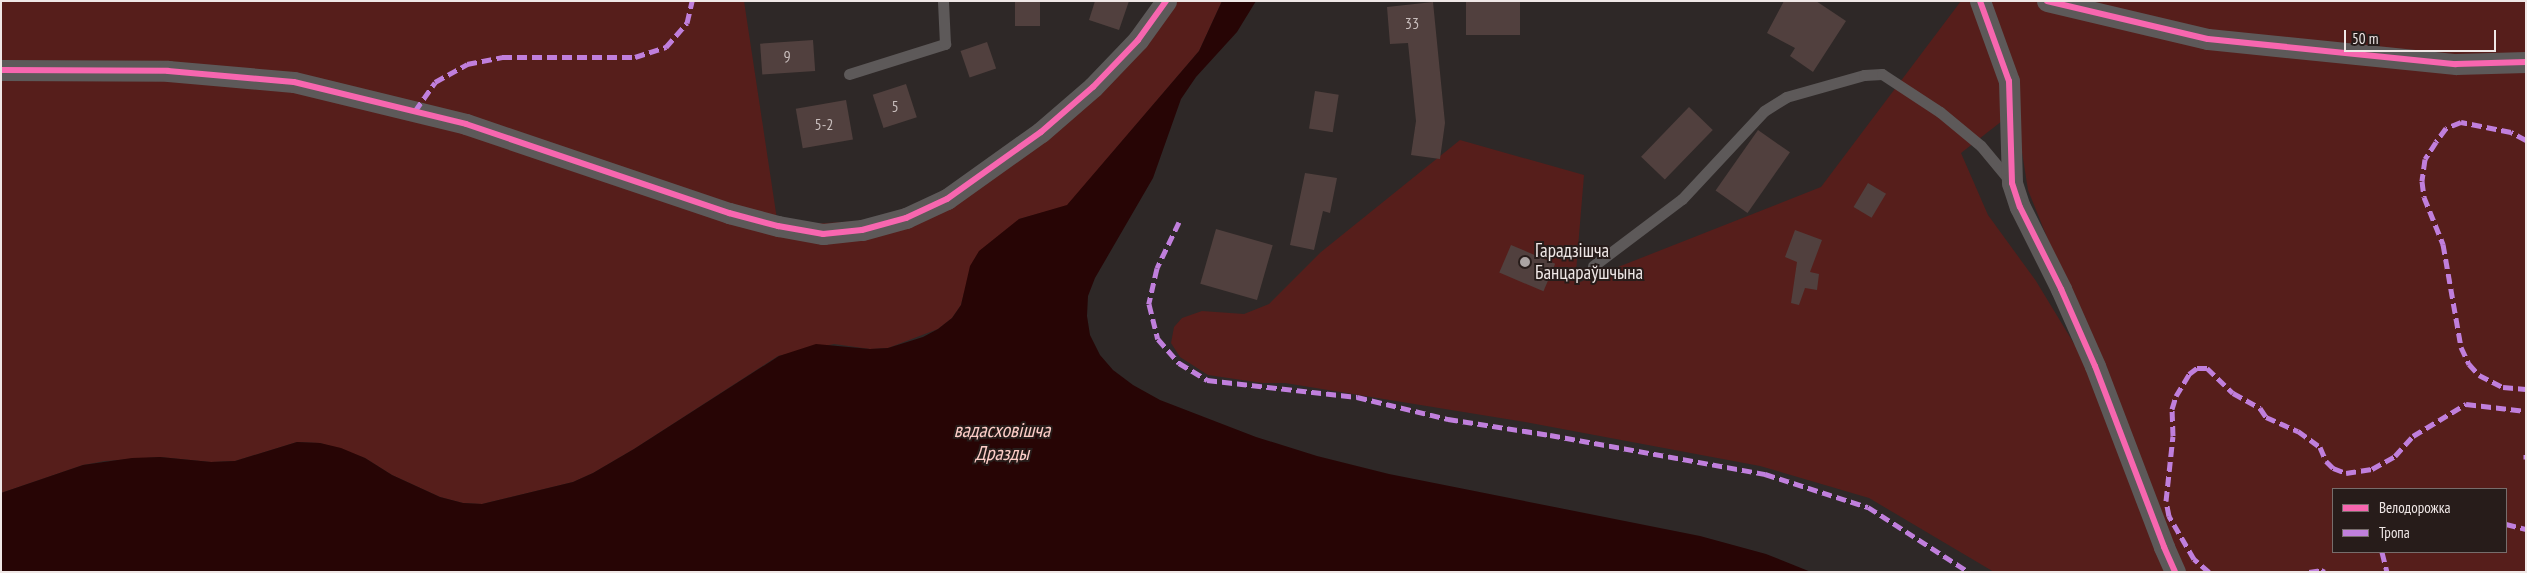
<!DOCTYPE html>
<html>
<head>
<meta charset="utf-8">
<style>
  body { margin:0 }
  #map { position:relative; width:2527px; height:573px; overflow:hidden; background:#2e2827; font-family:"PT Sans Narrow",sans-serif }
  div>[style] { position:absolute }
  .green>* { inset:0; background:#561e1b }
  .water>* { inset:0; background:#270505 }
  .building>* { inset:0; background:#51403e; transform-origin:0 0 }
  .lane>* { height:11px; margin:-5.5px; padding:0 5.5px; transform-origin:5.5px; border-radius:5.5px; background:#5d5959 }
  .street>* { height:21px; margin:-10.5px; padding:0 10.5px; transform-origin:10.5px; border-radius:10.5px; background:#5d5959 }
  .quiet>* { height:5px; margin-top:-2.5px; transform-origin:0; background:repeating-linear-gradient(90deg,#c07fdc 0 10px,transparent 0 15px) }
  .cycleway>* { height:6px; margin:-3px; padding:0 3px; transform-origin:3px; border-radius:3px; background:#f766af }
  .dots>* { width:14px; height:14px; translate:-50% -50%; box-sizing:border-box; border:2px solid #271c1a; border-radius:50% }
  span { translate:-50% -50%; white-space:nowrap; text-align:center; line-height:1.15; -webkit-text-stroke:4px #271c1a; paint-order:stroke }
  .number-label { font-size:16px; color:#c8bdbc }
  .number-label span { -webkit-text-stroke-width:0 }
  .poi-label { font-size:19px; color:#efe7e6 }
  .left { translate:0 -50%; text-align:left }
  .water-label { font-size:20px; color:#fdcdc7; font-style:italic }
  .frame { position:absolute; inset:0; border:2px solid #efe7e6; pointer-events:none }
  .legend { position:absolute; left:2332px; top:488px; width:175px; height:65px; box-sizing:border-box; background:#271c1a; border:1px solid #776d6c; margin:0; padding:6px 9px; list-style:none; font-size:15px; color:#efe7e6 }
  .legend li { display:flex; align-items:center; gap:10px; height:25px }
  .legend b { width:25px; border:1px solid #776d6c }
  .scale { position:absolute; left:2344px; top:30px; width:152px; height:22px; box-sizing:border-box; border:2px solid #efe7e6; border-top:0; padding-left:6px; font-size:15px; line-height:18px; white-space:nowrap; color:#efe7e6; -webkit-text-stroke:4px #271c1a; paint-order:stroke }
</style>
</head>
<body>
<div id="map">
  <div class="green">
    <div style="clip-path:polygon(1px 1px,744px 1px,778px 226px,906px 218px,1041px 132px,1166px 1px,1222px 1px,1199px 51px,1067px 206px,1019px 219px,964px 293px,961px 305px,952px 318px,938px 329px,888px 348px,870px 349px,834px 344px,778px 356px,634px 449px,593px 473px,573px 482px,482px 504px,463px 503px,440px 497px,392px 475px,365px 458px,320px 443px,297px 442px,235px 461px,211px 462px,160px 457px,105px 461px,83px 465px,1px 493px)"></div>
    <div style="clip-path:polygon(evenodd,1961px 1px,2526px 1px,2526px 572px,2182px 572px,2028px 190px,2021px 146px,2011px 114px,1961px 153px,1988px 215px,2036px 281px,2090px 370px,2166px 572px,1994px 572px,1869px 498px,1760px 466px,1525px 422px,1285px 383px,1262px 383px,1208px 375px,1180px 357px,1171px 343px,1174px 327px,1182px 318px,1202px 311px,1244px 314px,1269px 304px,1321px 252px,1460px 140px,1584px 175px,1575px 284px,1821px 187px,1961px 1px,2333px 489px,2506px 489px,2506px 552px,2333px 552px,2333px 489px)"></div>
  </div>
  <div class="water">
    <div style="clip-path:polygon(1222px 1px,1256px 1px,1237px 32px,1196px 77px,1181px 99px,1153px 178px,1095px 278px,1088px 296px,1087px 316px,1090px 335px,1100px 355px,1113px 370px,1133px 385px,1160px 400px,1256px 437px,1317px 456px,1389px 474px,1700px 536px,1766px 554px,1811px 572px,1px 572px,1px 493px,83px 465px,132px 458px,160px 457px,211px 462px,235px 461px,297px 442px,320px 443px,341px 448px,365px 458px,392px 475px,440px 497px,463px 503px,482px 504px,573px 482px,593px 473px,634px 449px,779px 356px,816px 344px,870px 349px,888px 348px,923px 337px,938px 329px,952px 318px,961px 305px,970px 266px,979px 251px,1019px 219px,1067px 205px,1199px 51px)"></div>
  </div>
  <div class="building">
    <div style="left:1015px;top:1px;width:25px;height:25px"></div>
    <div style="clip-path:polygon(1095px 1px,1129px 1px,1119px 30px,1089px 20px)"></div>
    <div style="left:1466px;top:1px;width:54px;height:34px"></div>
    <div style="clip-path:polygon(1784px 1px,1816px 1px,1846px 21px,1813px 72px,1790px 56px,1795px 48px,1767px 33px)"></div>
    <div style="clip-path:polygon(1433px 2px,1445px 123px,1440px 159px,1411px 155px,1416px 121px,1408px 43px,1390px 44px,1387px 7px)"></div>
    <div style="left:813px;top:40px;width:31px;height:53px;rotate:86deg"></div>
    <div style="left:987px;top:42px;width:28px;height:28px;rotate:71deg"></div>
    <div style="left:906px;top:84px;width:35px;height:35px;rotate:72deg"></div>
    <div style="left:1315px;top:91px;width:24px;height:38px;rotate:9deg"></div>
    <div style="left:846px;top:100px;width:40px;height:51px;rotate:80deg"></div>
    <div style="left:1689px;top:107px;width:33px;height:69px;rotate:44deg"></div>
    <div style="left:1758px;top:130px;width:39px;height:74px;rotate:35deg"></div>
    <div style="clip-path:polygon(1305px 173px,1337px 178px,1330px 213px,1323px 211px,1314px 250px,1290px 245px)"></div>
    <div style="left:1868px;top:183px;width:21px;height:28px;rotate:31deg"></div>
    <div style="left:1216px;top:229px;width:59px;height:57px;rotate:16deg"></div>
    <div style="clip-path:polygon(1795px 230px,1822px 240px,1810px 272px,1819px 274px,1817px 290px,1805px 288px,1799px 305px,1791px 303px,1797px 262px,1785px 257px)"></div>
    <div style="left:1511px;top:245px;width:48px;height:30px;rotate:23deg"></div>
  </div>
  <div class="lane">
    <div style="left:849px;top:74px;width:101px;rotate:-17.4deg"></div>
    <div style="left:945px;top:44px;width:43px;rotate:-92.7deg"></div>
    <div style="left:1593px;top:266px;width:111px;rotate:-37deg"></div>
    <div style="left:1682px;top:199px;width:120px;rotate:-47deg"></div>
    <div style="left:1764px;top:111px;width:26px;rotate:-32deg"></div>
    <div style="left:1786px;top:97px;width:81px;rotate:-15.8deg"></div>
    <div style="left:1864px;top:75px;width:18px;rotate:-3deg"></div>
    <div style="left:1882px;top:74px;width:69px;rotate:33.2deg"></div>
    <div style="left:1940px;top:112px;width:53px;rotate:39.7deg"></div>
    <div style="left:1981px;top:146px;width:47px;rotate:50.2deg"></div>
  </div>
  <div class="street">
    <div style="left:1980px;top:1px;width:85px;rotate:70.1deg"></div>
    <div style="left:2009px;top:81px;width:102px;rotate:88.3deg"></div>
    <div style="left:2012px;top:183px;width:25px;rotate:72deg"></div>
    <div style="left:2020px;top:207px;width:92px;rotate:63.4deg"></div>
    <div style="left:2061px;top:289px;width:84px;rotate:66.2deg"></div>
    <div style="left:2095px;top:366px;width:194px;rotate:69.1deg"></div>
    <div style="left:2164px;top:547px;width:27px;rotate:66deg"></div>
    <div style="left:2047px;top:1px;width:165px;rotate:13.3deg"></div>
    <div style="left:2208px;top:39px;width:249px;rotate:5.8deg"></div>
    <div style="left:2456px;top:64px;width:70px;rotate:-1.6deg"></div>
    <div style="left:1px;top:70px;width:167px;rotate:0.3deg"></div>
    <div style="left:168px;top:71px;width:126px;rotate:5deg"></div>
    <div style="left:294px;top:82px;width:177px;rotate:13.7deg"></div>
    <div style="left:466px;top:124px;width:278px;rotate:18.7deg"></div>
    <div style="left:729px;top:213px;width:51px;rotate:14.9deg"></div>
    <div style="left:778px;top:226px;width:46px;rotate:10.1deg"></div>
    <div style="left:823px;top:234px;width:39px;rotate:-6deg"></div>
    <div style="left:862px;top:230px;width:46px;rotate:-15.3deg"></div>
    <div style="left:906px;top:218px;width:45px;rotate:-24.9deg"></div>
    <div style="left:947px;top:199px;width:115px;rotate:-35.5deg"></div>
    <div style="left:1041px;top:132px;width:69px;rotate:-40.9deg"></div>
    <div style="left:1093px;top:87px;width:65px;rotate:-46.2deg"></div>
    <div style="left:1138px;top:40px;width:48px;rotate:-54.3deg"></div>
  </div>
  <div class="quiet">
    <div style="left:415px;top:111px;width:35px;rotate:-55deg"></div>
    <div style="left:435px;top:82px;width:37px;rotate:-29deg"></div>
    <div style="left:467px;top:64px;width:36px;rotate:-11deg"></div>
    <div style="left:502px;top:57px;width:133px"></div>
    <div style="left:635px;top:57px;width:33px;rotate:-18deg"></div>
    <div style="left:666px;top:47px;width:32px;rotate:-49deg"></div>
    <div style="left:687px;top:23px;width:23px;rotate:-77deg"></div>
    <div style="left:2526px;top:140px;width:17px;rotate:-152deg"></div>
    <div style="left:2511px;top:132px;width:51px;rotate:-168.7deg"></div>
    <div style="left:2461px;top:122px;width:16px;rotate:158deg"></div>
    <div style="left:2446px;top:128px;width:17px;rotate:126deg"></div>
    <div style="left:2436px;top:142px;width:20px;rotate:123deg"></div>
    <div style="left:2425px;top:159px;width:22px;rotate:98deg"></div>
    <div style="left:2422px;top:181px;width:16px;rotate:83deg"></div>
    <div style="left:2424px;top:197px;width:51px;rotate:68deg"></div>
    <div style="left:2443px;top:244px;width:105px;rotate:80.1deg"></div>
    <div style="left:2461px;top:347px;width:19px;rotate:65deg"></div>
    <div style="left:2469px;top:364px;width:15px;rotate:48deg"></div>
    <div style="left:2479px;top:375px;width:27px;rotate:27deg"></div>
    <div style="left:2503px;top:387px;width:23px;rotate:5deg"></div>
    <div style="left:1179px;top:222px;width:51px;rotate:115.6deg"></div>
    <div style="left:1157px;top:268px;width:37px;rotate:103deg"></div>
    <div style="left:1149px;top:304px;width:36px;rotate:76deg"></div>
    <div style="left:1158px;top:339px;width:32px;rotate:49deg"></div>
    <div style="left:1179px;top:363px;width:33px;rotate:31deg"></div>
    <div style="left:1207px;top:380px;width:151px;rotate:6.5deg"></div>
    <div style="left:1357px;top:397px;width:94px;rotate:13.6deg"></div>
    <div style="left:1448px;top:419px;width:103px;rotate:8.9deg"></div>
    <div style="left:1550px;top:435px;width:219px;rotate:10.3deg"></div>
    <div style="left:1765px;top:474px;width:108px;rotate:17.8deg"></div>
    <div style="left:1868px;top:507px;width:120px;rotate:32.8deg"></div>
    <div style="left:2526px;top:454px;width:5px;rotate:90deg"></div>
    <div style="left:2506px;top:524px;width:21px;rotate:14deg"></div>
    <div style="left:2382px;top:552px;width:21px;rotate:76deg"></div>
    <div style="left:2209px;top:572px;width:20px;rotate:-139deg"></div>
    <div style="left:2194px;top:559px;width:50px;rotate:-120.2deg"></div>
    <div style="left:2169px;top:516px;width:15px;rotate:-101deg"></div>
    <div style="left:2166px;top:501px;width:65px;rotate:-83.9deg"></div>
    <div style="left:2173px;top:436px;width:27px;rotate:-92deg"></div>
    <div style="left:2172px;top:409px;width:14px;rotate:-73deg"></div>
    <div style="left:2176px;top:396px;width:26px;rotate:-59deg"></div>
    <div style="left:2189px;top:374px;width:10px;rotate:-37deg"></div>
    <div style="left:2197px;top:368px;width:10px"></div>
    <div style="left:2207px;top:368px;width:36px;rotate:44deg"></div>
    <div style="left:2233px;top:393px;width:31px;rotate:29deg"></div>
    <div style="left:2260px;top:408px;width:11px;rotate:56deg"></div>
    <div style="left:2266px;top:417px;width:35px;rotate:24deg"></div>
    <div style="left:2298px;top:431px;width:27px;rotate:36deg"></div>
    <div style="left:2320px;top:447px;width:15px;rotate:67deg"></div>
    <div style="left:2326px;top:461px;width:10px;rotate:45deg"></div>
    <div style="left:2333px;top:468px;width:14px;rotate:21deg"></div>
    <div style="left:2346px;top:473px;width:26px;rotate:-9deg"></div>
    <div style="left:2372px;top:469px;width:26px;rotate:-29deg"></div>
    <div style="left:2395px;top:456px;width:27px;rotate:-48deg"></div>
    <div style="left:2413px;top:436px;width:62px;rotate:-31.1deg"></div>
    <div style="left:2466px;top:404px;width:60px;rotate:6.7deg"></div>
    <div style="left:2309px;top:572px;width:12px;rotate:-9deg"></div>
    <div style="left:2321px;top:570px;width:4px;rotate:27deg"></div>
  </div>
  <div class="cycleway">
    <div style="left:1980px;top:1px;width:85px;rotate:70.1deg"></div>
    <div style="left:2009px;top:81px;width:102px;rotate:88.3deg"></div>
    <div style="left:2012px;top:183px;width:25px;rotate:72deg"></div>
    <div style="left:2020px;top:207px;width:92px;rotate:63.4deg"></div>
    <div style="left:2061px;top:289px;width:84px;rotate:66.2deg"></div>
    <div style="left:2095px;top:366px;width:194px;rotate:69.1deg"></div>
    <div style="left:2164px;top:547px;width:27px;rotate:66deg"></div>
    <div style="left:2047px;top:1px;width:165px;rotate:13.3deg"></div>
    <div style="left:2208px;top:39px;width:249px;rotate:5.8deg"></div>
    <div style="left:2456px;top:64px;width:70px;rotate:-1.6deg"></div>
    <div style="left:1px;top:70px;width:167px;rotate:0.3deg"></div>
    <div style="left:168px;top:71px;width:126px;rotate:5deg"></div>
    <div style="left:294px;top:82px;width:177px;rotate:13.7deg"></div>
    <div style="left:466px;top:124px;width:278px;rotate:18.7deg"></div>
    <div style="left:729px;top:213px;width:51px;rotate:14.9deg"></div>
    <div style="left:778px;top:226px;width:46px;rotate:10.1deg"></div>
    <div style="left:823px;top:234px;width:39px;rotate:-6deg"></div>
    <div style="left:862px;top:230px;width:46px;rotate:-15.3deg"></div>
    <div style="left:906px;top:218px;width:45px;rotate:-24.9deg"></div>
    <div style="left:947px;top:199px;width:115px;rotate:-35.5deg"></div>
    <div style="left:1041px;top:132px;width:69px;rotate:-40.9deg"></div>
    <div style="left:1093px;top:87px;width:65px;rotate:-46.2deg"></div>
    <div style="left:1138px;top:40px;width:48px;rotate:-54.3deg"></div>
  </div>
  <div class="dots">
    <div style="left:1525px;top:262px;background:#aba4a3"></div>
  </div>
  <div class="number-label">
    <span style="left:1412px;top:23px">33</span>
    <span style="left:787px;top:56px">9</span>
    <span style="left:895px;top:106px">5</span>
    <span style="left:824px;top:124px">5-2</span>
  </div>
  <div class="poi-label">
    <span class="left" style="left:1535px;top:262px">Гарадзішча<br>Банцараўшчына</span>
  </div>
  <div class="water-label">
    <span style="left:1002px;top:442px">вадасховішча<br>Дразды</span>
  </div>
  <div class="frame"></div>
  <ul class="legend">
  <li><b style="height:6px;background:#f766af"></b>Велодорожка</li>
  <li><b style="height:6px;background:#c07fdc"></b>Тропа</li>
  </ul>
  <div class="scale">50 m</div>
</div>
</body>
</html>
